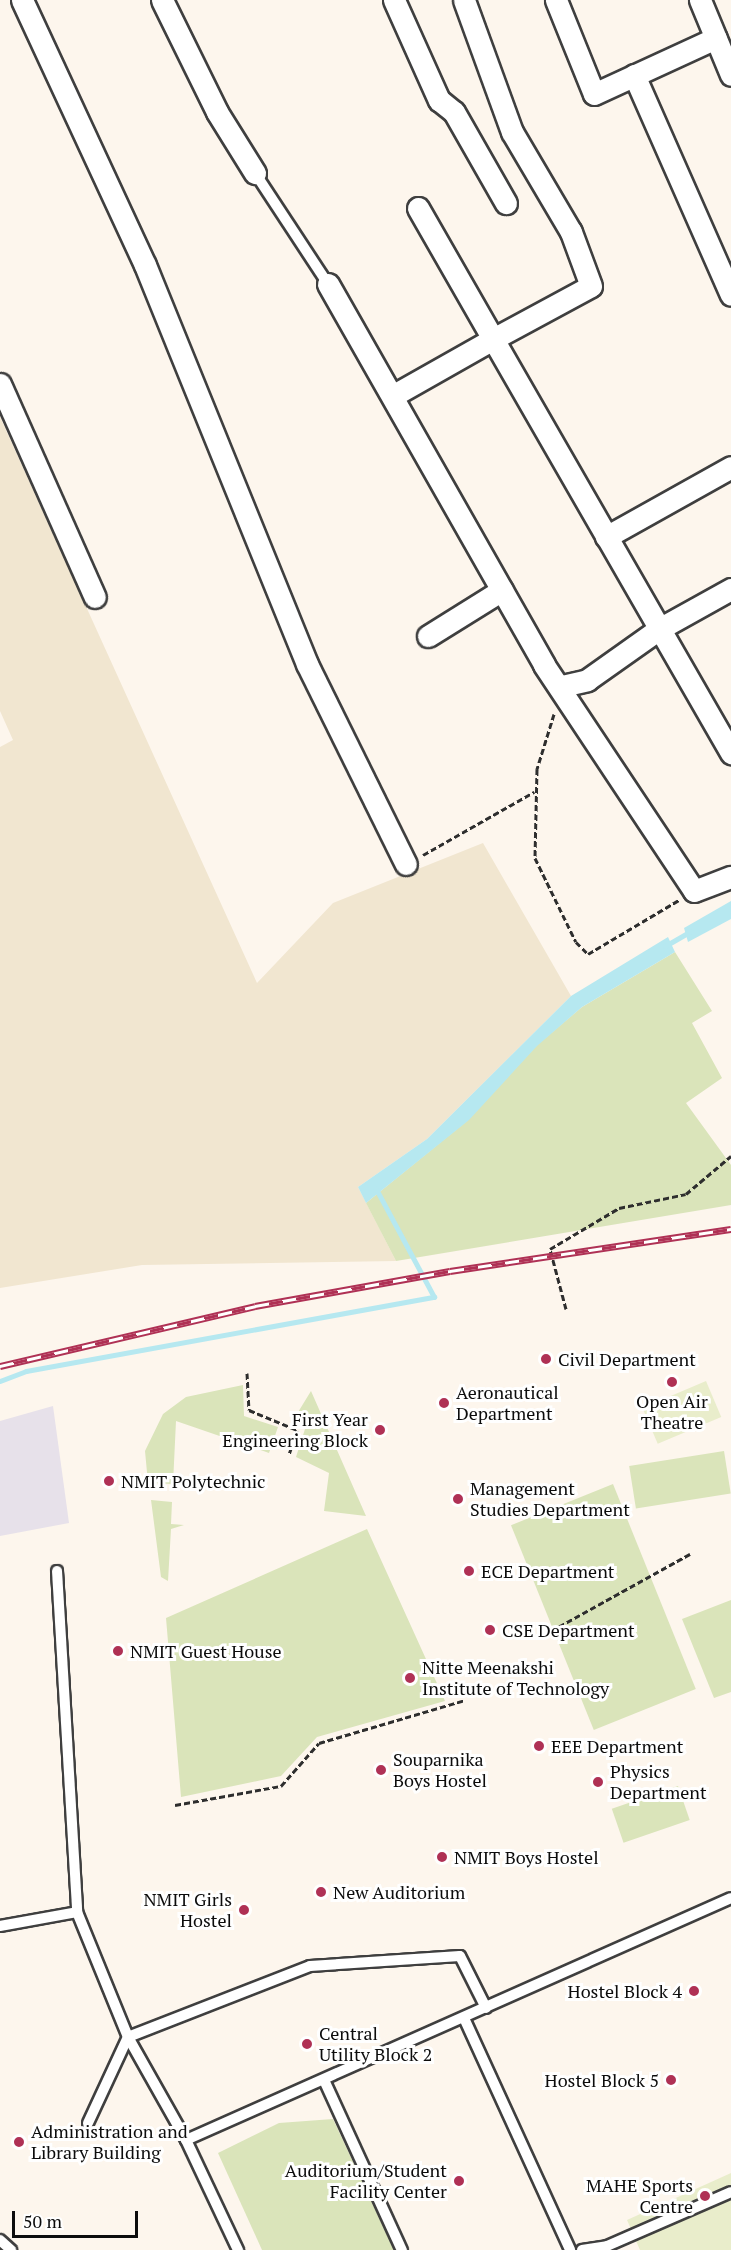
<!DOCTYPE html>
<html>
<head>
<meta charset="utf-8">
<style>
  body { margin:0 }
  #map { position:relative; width:731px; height:2250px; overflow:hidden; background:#fdf6ed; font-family:"PT Serif",serif }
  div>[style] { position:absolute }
  .industrial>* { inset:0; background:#e7e1ea }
  .farmland>* { inset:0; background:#f1e6d0 }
  .green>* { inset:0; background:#dae4ba; transform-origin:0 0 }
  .pitch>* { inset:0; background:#e9edcb; transform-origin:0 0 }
  .water>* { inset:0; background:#b6e8f0 }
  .stream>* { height:5px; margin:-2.5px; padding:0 2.5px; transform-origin:2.5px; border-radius:2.5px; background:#b6e8f0 }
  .path>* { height:3px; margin-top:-1.5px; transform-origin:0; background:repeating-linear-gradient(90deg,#2e2e2e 0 6px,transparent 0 9px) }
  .roads { filter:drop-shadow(2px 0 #3f3f3f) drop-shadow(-2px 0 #3f3f3f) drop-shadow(0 2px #3f3f3f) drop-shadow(0 -2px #3f3f3f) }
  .service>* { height:10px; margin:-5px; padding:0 5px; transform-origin:5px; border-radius:5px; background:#fff }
  .minor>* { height:21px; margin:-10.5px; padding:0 10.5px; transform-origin:10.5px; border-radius:10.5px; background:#fff }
  .rail>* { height:7px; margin-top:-3.5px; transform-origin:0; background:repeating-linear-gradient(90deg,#fff 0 14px,#af3155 0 28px); box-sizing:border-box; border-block:2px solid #af3155 }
  .dots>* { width:16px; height:16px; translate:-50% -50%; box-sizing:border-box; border:3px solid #fff; border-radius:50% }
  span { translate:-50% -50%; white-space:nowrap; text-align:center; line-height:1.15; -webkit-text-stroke:6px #fff; paint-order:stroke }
  .poi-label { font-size:18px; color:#0c0c0c }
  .left { translate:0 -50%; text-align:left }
  .right { translate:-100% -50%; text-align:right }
  .scale { position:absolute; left:12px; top:2211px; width:126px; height:27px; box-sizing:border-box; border:3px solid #0c0c0c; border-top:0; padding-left:8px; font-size:18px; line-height:21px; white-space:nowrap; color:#0c0c0c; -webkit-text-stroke:4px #fff; paint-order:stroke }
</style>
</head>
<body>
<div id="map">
  <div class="industrial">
    <div style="clip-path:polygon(53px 1406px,69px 1523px,0 1536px,0 1421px)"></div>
  </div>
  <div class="farmland">
    <div style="clip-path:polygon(0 417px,257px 983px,333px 903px,483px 843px,571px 996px,427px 1139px,358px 1187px,396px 1261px,142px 1265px,0 1288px,0 747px,13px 740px,0 711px)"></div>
  </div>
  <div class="green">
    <div style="clip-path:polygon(675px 952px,712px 1011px,692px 1023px,722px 1078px,686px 1103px,731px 1165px,731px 1205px,396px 1261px,366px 1203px,468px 1120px,537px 1045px,582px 1007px)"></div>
    <div style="clip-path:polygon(243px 1385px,244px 1416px,278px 1427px,269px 1453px,176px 1421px,173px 1484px,148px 1483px,145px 1451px,163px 1414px,186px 1397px)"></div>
    <div style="clip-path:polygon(311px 1391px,366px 1516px,324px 1511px,329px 1473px,296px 1457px,306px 1426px,292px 1422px)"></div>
    <div style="left:724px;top:1451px;width:43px;height:96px;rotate:81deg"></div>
    <div style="left:613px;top:1484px;width:221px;height:110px;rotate:68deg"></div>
    <div style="clip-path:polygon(151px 1500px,172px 1502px,171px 1524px,184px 1525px,171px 1529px,168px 1581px,161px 1577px)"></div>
    <div style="clip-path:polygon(367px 1529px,445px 1701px,317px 1737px,281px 1776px,181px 1797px,166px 1618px)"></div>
    <div style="clip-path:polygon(731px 1600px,731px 1692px,714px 1698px,682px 1619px)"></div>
    <div style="left:678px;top:1786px;width:36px;height:70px;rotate:71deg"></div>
    <div style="clip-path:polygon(333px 2119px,394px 2250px,262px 2250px,218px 2153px,279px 2123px)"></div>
  </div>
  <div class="pitch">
    <div style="left:706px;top:1381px;width:39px;height:69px;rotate:67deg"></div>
    <div style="clip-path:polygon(731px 2173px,731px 2250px,640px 2250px,627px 2220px)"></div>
  </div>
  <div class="water">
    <div style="clip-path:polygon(731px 901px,731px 919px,688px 942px,684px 928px)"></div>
    <div style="clip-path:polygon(668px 937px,675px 952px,582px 1007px,537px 1046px,469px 1120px,366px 1203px,358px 1187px,427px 1139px,571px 996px)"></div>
  </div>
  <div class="stream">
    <div style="left:665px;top:946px;width:30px;rotate:-30deg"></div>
    <div style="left:0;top:1381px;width:28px;rotate:-21deg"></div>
    <div style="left:26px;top:1371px;width:415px;rotate:-10.3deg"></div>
    <div style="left:434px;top:1297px;width:123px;rotate:-118.2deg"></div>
  </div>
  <div class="path">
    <div style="left:554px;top:714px;width:58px;rotate:107.2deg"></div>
    <div style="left:537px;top:769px;width:89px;rotate:91.3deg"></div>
    <div style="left:535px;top:858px;width:93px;rotate:64deg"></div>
    <div style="left:576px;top:942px;width:17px;rotate:45deg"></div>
    <div style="left:588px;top:954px;width:106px;rotate:-30.7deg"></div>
    <div style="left:423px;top:855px;width:128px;rotate:-29.6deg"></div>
    <div style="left:566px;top:1309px;width:62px;rotate:-104.9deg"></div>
    <div style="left:550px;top:1249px;width:80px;rotate:-30.7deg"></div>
    <div style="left:619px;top:1208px;width:68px;rotate:-11.8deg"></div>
    <div style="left:686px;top:1194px;width:59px;rotate:-40.2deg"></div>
    <div style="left:247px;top:1373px;width:37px;rotate:87deg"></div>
    <div style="left:249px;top:1410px;width:52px;rotate:22.6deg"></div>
    <div style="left:297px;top:1430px;width:25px;rotate:108deg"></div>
    <div style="left:551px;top:1631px;width:159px;rotate:-29deg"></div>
    <div style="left:175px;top:1805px;width:108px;rotate:-10.2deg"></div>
    <div style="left:281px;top:1786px;width:57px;rotate:-48.5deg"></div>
    <div style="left:319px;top:1743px;width:152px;rotate:-16.4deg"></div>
  </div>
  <div class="roads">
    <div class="service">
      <div style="left:255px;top:173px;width:133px;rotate:56.7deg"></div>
      <div style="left:57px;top:1571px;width:342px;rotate:86.6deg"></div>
      <div style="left:77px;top:1912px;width:135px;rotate:67.8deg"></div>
      <div style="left:128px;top:2037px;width:118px;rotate:60.6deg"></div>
      <div style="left:186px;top:2140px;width:596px;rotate:-23.94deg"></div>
      <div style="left:0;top:1926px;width:78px;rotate:-10.3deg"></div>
      <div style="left:464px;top:2018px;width:255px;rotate:65.4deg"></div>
      <div style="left:324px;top:2080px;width:187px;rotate:65.4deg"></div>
      <div style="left:88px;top:2123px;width:95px;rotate:-65.1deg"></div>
      <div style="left:128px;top:2037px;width:195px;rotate:-21.3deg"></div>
      <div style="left:310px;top:1966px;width:150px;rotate:-3.8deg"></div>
      <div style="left:460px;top:1956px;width:58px;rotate:63.4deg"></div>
      <div style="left:186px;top:2140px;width:122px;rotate:64.7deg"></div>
      <div style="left:0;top:2240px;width:15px;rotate:42deg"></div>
      <div style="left:582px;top:2250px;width:25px;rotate:-9deg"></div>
      <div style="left:607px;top:2246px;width:135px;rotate:-23.5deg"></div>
    </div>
    <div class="minor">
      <div style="left:22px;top:0;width:292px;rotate:65.1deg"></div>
      <div style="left:145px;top:265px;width:431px;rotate:67.9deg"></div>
      <div style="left:307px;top:664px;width:223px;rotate:63.7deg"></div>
      <div style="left:162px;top:0;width:125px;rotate:63.8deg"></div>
      <div style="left:217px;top:112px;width:72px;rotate:58.1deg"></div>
      <div style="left:394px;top:0;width:110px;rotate:65.8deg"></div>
      <div style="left:439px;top:100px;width:19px;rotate:39deg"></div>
      <div style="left:454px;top:112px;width:105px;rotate:60.3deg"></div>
      <div style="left:556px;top:0;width:101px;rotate:68deg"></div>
      <div style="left:594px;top:94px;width:134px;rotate:-24.7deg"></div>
      <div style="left:700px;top:0;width:81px;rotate:67.5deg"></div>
      <div style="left:634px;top:75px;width:240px;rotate:66.2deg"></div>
      <div style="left:418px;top:208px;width:151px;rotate:60.2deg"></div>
      <div style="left:493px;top:339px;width:111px;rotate:-28.4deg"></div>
      <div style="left:591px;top:286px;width:58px;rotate:-110.3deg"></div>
      <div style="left:571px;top:232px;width:116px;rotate:-120.5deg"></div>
      <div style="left:512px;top:132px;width:140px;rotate:-110deg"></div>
      <div style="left:328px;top:284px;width:438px;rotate:60.4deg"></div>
      <div style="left:544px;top:665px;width:271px;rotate:56.4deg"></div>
      <div style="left:694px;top:891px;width:40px;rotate:-21deg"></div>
      <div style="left:0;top:384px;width:233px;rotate:66deg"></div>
      <div style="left:394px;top:395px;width:114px;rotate:-29.5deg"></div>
      <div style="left:493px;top:339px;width:478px;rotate:60.1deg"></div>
      <div style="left:606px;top:537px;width:143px;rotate:-29.2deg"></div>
      <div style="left:428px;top:636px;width:87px;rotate:-31.9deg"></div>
      <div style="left:562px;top:686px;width:26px;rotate:-13deg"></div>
      <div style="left:587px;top:680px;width:88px;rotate:-35.3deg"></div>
      <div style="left:659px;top:629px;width:82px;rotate:-29.1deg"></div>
    </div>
  </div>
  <div class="rail">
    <div style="left:0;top:1366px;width:262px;rotate:-13.2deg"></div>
    <div style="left:255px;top:1306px;width:198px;rotate:-10.2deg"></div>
    <div style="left:450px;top:1271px;width:284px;rotate:-8.5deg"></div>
  </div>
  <div class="dots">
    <div style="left:546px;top:1359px;background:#af3155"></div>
    <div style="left:672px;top:1382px;background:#af3155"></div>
    <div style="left:444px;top:1403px;background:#af3155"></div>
    <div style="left:380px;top:1430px;background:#af3155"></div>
    <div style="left:109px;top:1481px;background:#af3155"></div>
    <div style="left:458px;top:1499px;background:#af3155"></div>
    <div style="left:469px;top:1571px;background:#af3155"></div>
    <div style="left:490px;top:1630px;background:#af3155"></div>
    <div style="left:118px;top:1651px;background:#af3155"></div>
    <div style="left:410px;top:1678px;background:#af3155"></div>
    <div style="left:539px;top:1746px;background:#af3155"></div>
    <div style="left:381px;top:1770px;background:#af3155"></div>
    <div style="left:598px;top:1782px;background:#af3155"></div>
    <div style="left:442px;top:1857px;background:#af3155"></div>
    <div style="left:321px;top:1892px;background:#af3155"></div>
    <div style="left:244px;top:1910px;background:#af3155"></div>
    <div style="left:694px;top:1991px;background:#af3155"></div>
    <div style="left:307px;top:2044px;background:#af3155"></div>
    <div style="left:671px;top:2080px;background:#af3155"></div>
    <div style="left:19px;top:2142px;background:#af3155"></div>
    <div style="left:459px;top:2181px;background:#af3155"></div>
    <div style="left:705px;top:2196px;background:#af3155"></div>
  </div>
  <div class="poi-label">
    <span class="left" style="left:558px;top:1359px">Civil Department</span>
    <span class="left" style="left:456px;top:1403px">Aeronautical<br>Department</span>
    <span style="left:672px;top:1412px">Open Air<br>Theatre</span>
    <span class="right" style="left:368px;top:1430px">First Year<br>Engineering Block</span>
    <span class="left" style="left:121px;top:1481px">NMIT Polytechnic</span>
    <span class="left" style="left:470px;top:1499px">Management<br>Studies Department</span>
    <span class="left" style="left:481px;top:1571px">ECE Department</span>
    <span class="left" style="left:502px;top:1630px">CSE Department</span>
    <span class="left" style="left:130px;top:1651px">NMIT Guest House</span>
    <span class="left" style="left:422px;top:1678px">Nitte Meenakshi<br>Institute of Technology</span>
    <span class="left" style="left:551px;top:1746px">EEE Department</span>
    <span class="left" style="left:393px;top:1770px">Souparnika<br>Boys Hostel</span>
    <span class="left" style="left:610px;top:1782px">Physics<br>Department</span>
    <span class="left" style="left:454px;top:1857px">NMIT Boys Hostel</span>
    <span class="left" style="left:333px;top:1892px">New Auditorium</span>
    <span class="right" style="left:232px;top:1910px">NMIT Girls<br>Hostel</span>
    <span class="right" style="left:682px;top:1991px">Hostel Block 4</span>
    <span class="left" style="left:319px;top:2044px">Central<br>Utility Block 2</span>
    <span class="right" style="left:659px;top:2080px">Hostel Block 5</span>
    <span class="left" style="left:31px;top:2142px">Administration and<br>Library Building</span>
    <span class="right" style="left:447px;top:2181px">Auditorium/Student<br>Facility Center</span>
    <span class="right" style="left:693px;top:2196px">MAHE Sports<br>Centre</span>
  </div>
  <div class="scale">50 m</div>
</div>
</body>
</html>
